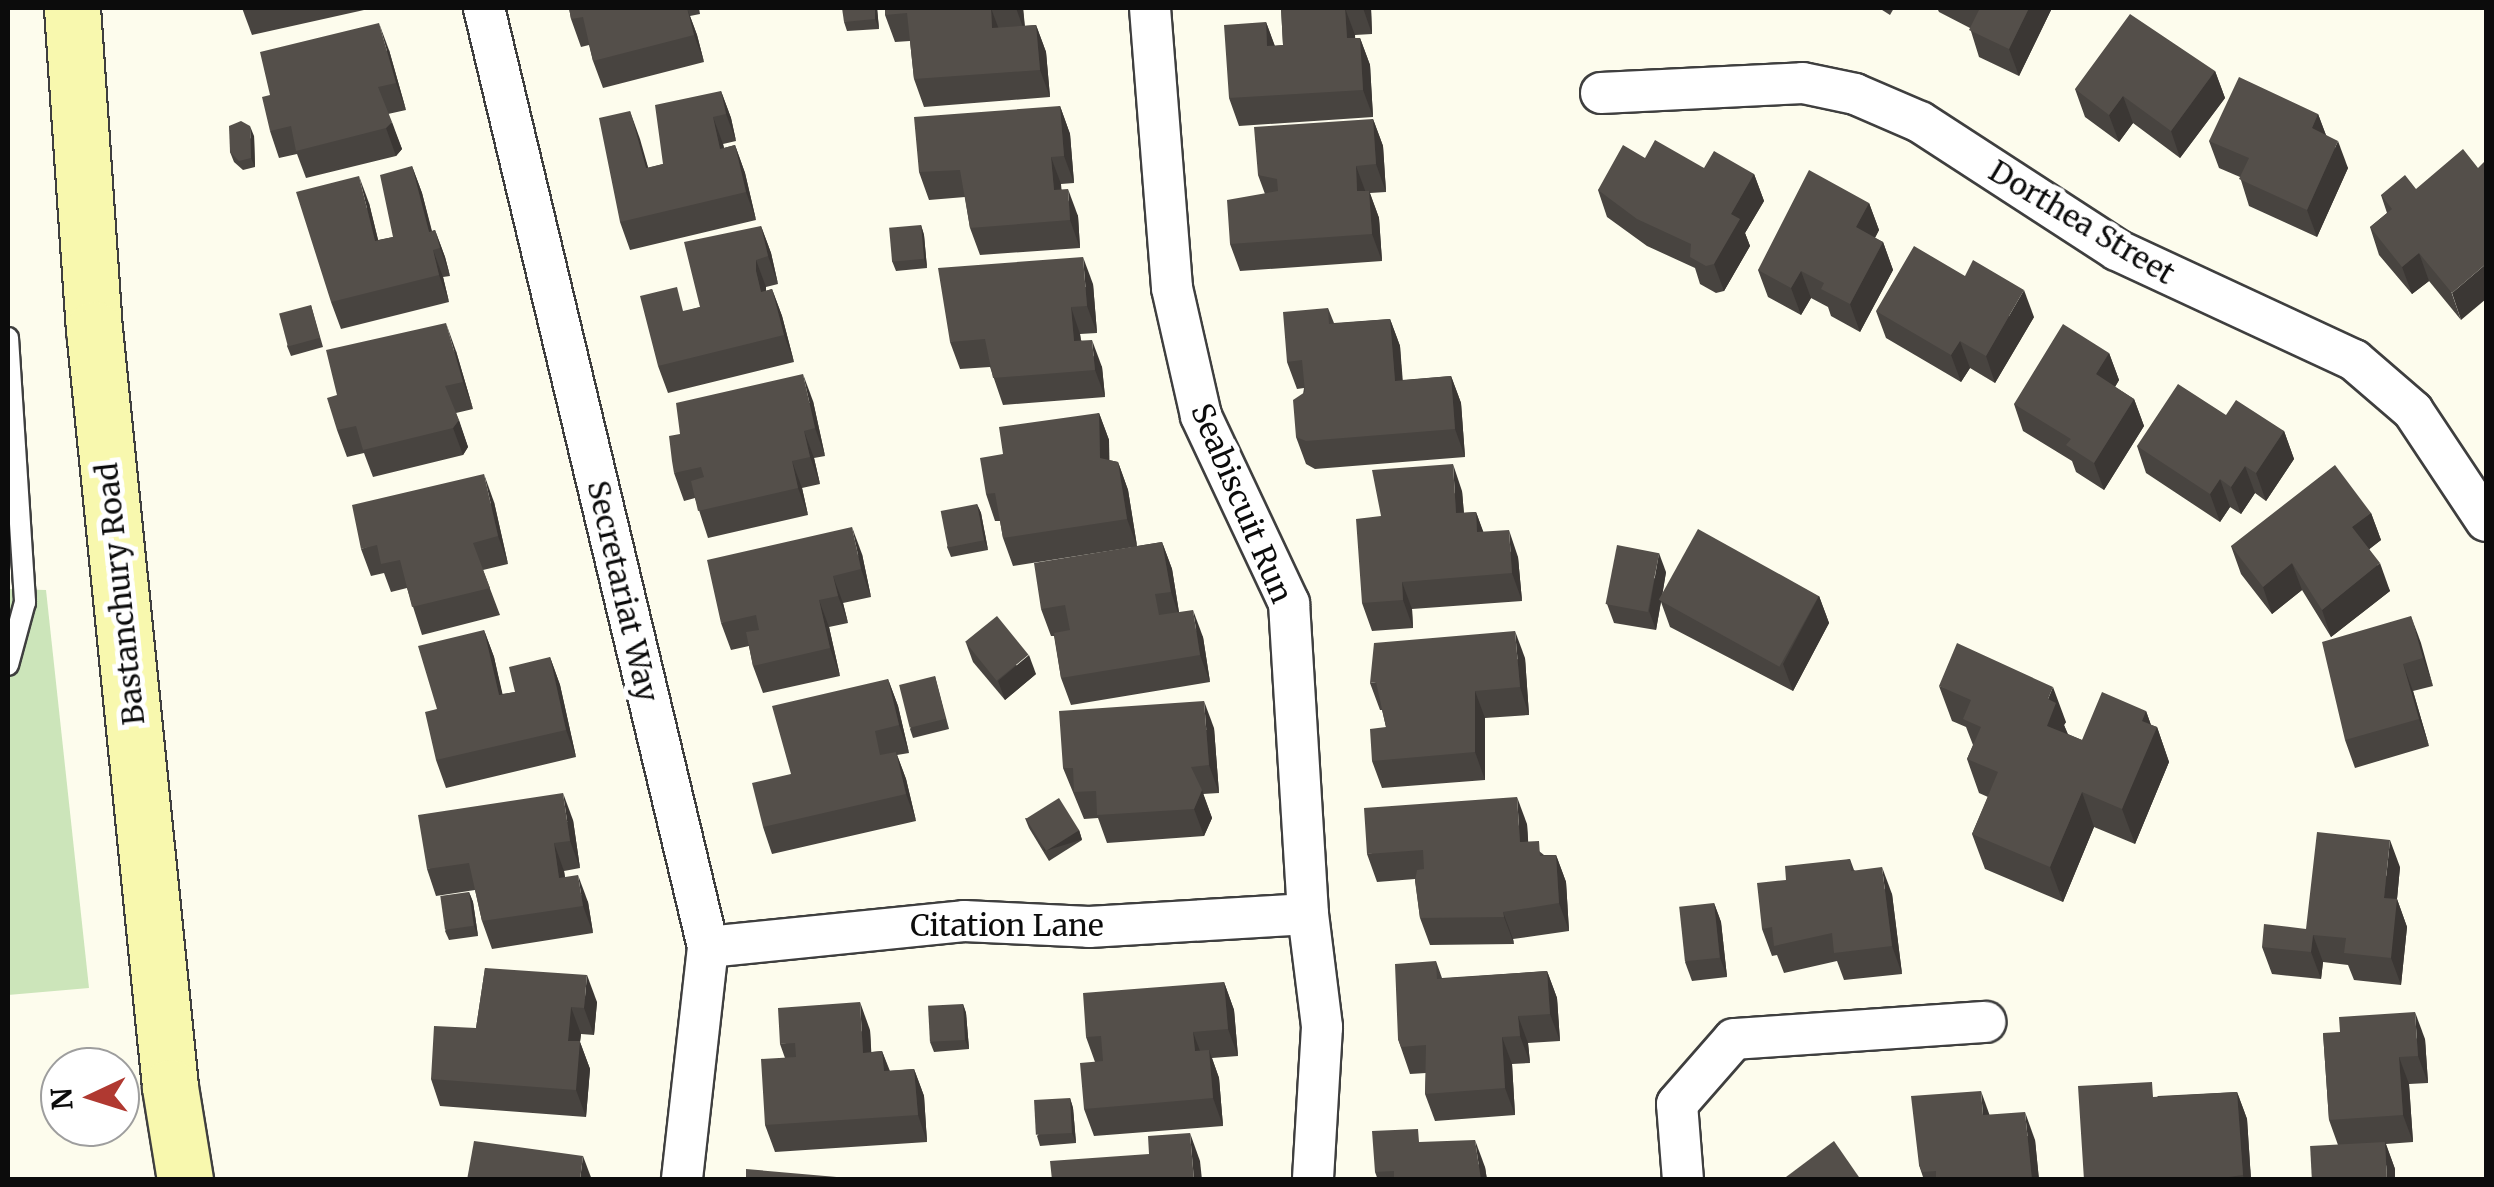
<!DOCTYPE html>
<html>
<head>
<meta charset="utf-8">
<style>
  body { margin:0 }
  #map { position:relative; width:2494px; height:1187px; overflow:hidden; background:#fdfced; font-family:Merriweather,serif }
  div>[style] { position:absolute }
  .green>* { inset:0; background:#cce5ba }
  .roads { filter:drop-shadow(2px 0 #3f3f3f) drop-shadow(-2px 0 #3f3f3f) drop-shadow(0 2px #3f3f3f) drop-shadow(0 -2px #3f3f3f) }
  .lane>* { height:20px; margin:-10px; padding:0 10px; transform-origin:10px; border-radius:10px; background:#fff }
  .street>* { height:40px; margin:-20px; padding:0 20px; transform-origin:20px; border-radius:20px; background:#fff }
  .secondary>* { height:55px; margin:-27.5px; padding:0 27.5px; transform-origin:27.5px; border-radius:27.5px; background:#f8f8ae }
  .wall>* { inset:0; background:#484440 }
  .shaded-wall>* { inset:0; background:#3b3734; transform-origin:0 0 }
  .building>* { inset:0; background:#544f4a; transform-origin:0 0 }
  span { translate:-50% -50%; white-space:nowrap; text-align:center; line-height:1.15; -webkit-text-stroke:10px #fff; paint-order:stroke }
  .street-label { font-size:30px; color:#0c0c0c }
  .frame { position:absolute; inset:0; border:10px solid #0c0c0c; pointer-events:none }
  .north { position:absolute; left:40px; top:1047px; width:100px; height:100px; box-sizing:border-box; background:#fff; border:2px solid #9e9e9e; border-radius:50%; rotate:266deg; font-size:28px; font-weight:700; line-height:40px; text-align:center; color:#0c0c0c }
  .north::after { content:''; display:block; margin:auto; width:35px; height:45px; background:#b03931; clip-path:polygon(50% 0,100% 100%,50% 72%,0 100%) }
</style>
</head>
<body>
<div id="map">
  <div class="green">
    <div style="clip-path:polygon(8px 589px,46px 590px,89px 988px,8px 995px)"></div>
  </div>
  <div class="roads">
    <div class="lane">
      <div style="left:8px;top:338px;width:265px;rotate:86.3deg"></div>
      <div style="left:25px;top:602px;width:65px;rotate:105.1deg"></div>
    </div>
    <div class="street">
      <div style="left:484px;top:8px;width:965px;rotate:76.58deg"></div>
      <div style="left:708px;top:947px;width:234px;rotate:96.4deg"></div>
      <div style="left:1150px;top:8px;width:281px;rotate:85.5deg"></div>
      <div style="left:1172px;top:288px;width:131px;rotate:77.2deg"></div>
      <div style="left:1201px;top:416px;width:207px;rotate:64.8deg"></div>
      <div style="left:1289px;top:603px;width:312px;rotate:86.5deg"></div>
      <div style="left:1308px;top:914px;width:114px;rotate:82.9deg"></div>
      <div style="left:1322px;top:1027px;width:153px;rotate:93.4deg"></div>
      <div style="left:1601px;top:93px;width:202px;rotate:-2.8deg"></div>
      <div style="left:1803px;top:83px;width:53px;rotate:11.9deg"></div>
      <div style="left:1855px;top:94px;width:71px;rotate:23.3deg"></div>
      <div style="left:1920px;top:122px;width:235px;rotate:33deg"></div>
      <div style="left:2117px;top:250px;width:261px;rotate:24.9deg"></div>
      <div style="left:2354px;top:360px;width:78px;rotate:40.8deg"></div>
      <div style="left:2413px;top:411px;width:132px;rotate:56.4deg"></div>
      <div style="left:708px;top:947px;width:257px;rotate:-5.8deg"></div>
      <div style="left:964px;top:921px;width:125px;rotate:2.7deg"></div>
      <div style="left:1089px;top:927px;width:219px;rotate:-3.4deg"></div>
      <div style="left:1683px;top:1180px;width:76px;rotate:-94.5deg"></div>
      <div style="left:1677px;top:1104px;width:86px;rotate:-48.8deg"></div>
      <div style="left:1734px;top:1039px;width:252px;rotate:-3.9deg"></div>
    </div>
    <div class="secondary">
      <div style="left:72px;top:8px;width:322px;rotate:86.1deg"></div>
      <div style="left:94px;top:329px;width:762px;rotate:84.27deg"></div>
      <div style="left:170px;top:1087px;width:94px;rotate:80.8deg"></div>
    </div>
  </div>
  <div class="wall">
    <div style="clip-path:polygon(242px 8px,373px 8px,252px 35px)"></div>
    <div style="clip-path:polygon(569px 8px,699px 8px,700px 14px,690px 16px,697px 35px,704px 62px,603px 88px,593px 61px,589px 45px,581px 47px,571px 19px)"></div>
    <div style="clip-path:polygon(877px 8px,879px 29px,847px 31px,844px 22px)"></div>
    <div style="clip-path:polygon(885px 8px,1023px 8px,1025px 26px,1036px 25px,1046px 52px,1050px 97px,924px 107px,914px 79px,910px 41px,895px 42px,885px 15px)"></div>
    <div style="clip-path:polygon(1281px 8px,1371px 8px,1372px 34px,1355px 35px,1355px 38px,1360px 38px,1370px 65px,1373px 117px,1239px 126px,1229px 98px,1266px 22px,1275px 46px,1283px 45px)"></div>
    <div style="clip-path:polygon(1879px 8px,1894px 8px,1890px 15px)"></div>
    <div style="clip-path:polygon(1937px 8px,2052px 8px,2019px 76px,1979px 57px,1970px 28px,1939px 12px)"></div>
    <div style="clip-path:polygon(389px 50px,406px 110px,388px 114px,402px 149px,396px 156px,306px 178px,297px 154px,279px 158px,270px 131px)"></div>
    <div style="clip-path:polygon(2215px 71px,2225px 98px,2180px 158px,2133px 123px,2119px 142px,2085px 117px,2075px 89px)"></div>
    <div style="clip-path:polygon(721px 91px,731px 118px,736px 141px,723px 144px,724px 148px,735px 145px,745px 173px,756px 220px,630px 250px,620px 222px,630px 111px,648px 168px,663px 164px)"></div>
    <div style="clip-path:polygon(1060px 106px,1070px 134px,1074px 183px,1061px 184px,1061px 189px,1078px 216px,1080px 248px,980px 255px,970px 228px,965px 197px,929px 200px,919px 172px)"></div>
    <div style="clip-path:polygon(2318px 114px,2326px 135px,2348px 168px,2317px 237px,2249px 206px,2240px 177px,2219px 168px,2209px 141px)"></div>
    <div style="clip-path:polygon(1373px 119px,1383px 146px,1386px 192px,1370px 193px,1379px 218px,1382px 261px,1240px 271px,1230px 244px,1265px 194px,1258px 175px)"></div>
    <div style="clip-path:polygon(254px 136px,255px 167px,243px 170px,234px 162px,230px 152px)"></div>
    <div style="clip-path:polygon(1645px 158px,1704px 168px,1754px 174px,1764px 201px,1745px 233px,1750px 246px,1724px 291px,1716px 293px,1700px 284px,1695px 268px,1647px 246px,1607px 217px,1598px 190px)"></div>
    <div style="clip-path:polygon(412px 166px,422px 193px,432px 231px,435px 230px,445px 257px,450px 276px,443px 277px,449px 302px,341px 329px,331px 302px,369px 203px,378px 240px,393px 237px)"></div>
    <div style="clip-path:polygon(2416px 189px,2461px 320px,2429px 281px,2412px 294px,2379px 255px,2370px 227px,2387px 213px,2381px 195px)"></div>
    <div style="clip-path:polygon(1869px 203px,1879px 230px,1875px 238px,1883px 242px,1893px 270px,1860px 332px,1831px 316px,1828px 307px,1811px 298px,1801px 315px,1768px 297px,1758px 270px)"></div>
    <div style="clip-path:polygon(921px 225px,924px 235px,927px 268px,896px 271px,892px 261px)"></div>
    <div style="clip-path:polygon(761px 226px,771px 253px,778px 284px,766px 287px,766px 291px,772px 289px,782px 316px,794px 362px,668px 393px,658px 366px,686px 311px,700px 307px)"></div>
    <div style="clip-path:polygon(1093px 284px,1097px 333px,1080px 334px,1081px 340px,1102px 367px,1105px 397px,1003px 405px,990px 367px,960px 369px,950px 342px)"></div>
    <div style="clip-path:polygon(311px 305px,323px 347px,291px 356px,287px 346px)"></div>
    <div style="clip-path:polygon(1328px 308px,1334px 323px,1390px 319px,1400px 346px,1402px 380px,1451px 376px,1461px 403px,1465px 457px,1315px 469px,1306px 464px,1296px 437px,1304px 388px,1297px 389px,1287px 362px)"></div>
    <div style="clip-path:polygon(1876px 311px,2034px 317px,1995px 383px,1970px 368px,1961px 382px,1886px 338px)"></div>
    <div style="clip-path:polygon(456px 351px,473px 409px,456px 413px,468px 447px,463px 455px,373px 477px,364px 453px,347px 457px,337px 430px,337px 395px)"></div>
    <div style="clip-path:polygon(2109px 353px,2119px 380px,2115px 387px,2134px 399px,2144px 426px,2104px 490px,2076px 472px,2072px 461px,2023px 431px,2014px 404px)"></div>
    <div style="clip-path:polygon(813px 401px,825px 456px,814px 458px,820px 484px,802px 488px,808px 515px,708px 538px,695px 498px,684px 501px,674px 473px)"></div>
    <div style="clip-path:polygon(1099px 413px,1109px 440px,1109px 460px,1118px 462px,1128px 490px,1137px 546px,1162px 542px,1172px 569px,1179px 612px,1203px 637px,1210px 682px,1071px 705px,1061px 678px,1054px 636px,1051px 636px,1041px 609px,1134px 547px,1013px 566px,1003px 538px,1000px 521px,995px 521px,986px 494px,1003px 454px)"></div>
    <div style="clip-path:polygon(2226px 415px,2284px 431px,2294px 459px,2266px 501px,2255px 493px,2241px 514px,2230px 507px,2220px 522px,2146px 473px,2137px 446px)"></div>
    <div style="clip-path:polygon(1462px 491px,1464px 513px,1476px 512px,1483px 532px,1518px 557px,1522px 601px,1412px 609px,1413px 628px,1372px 631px,1362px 603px,1381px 516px)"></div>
    <div style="clip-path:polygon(494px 502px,508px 564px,483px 570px,500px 615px,422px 635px,407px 588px,391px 592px,384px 573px,371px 576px,361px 549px)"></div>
    <div style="clip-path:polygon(977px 504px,981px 513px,988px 550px,951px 557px,947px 547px)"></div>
    <div style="clip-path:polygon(2371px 513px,2381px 540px,2369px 549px,2390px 591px,2331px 637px,2302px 590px,2272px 614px,2241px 574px,2231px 546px)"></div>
    <div style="clip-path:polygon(862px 554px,871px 597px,843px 603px,848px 623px,829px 627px,840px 676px,763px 693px,753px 666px,749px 646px,731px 650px,721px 623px)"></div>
    <div style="clip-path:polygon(1666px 572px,1662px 597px,1819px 596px,1829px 623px,1793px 691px,1670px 627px,1661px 602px,1656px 630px,1614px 623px,1607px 604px)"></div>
    <div style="clip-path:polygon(2411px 616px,2433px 686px,2413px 691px,2429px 746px,2355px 768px,2345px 740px)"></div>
    <div style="clip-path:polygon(484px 630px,494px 657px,502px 694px,515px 692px,550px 657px,560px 685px,576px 757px,446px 788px,436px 760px,437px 709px)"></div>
    <div style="clip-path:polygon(966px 643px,1036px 674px,1005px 700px,973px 662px)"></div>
    <div style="clip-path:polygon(1525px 658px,1529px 715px,1485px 718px,1485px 780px,1382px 788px,1372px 761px,1386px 727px,1382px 710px,1380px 710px,1370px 683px)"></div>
    <div style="clip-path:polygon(935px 676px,949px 729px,913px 738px,910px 729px)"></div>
    <div style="clip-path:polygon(888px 679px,898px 706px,909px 753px,897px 755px,906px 779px,916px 821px,772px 854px,763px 827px,791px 774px)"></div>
    <div style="clip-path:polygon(1939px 686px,2066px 722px,2064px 725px,2068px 734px,2082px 740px,2146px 711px,2151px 725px,2157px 727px,2169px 762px,2135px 844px,2094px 827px,2063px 902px,1985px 869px,1972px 834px,1988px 797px,1979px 793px,1967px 759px,1973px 745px,1966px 727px,1952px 721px)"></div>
    <div style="clip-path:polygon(1214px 728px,1219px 793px,1203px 794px,1212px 818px,1204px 836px,1107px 843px,1098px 818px,1084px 819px,1063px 768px)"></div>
    <div style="clip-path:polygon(1025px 818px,1079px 830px,1082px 840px,1049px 861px,1029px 828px)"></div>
    <div style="clip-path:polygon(573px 820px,580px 868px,564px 871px,565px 877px,588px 902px,593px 933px,492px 949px,482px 921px,475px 890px,436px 896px,427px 869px)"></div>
    <div style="clip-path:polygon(1527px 824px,1528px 842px,1544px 855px,1556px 855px,1566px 882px,1569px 931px,1513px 939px,1514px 944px,1430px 945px,1420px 918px,1415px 879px,1377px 882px,1367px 854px)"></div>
    <div style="clip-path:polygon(1850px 859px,1854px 870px,1892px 894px,1902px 974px,1844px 980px,1837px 961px,1784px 973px,1777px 955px,1772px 956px,1762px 929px,1786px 880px)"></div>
    <div style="clip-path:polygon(2400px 867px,2397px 899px,2407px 927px,2401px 985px,2354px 980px,2348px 965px,2323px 962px,2321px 979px,2272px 974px,2262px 947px,2306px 929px)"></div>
    <div style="clip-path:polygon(469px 892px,473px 902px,478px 936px,449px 940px,445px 931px)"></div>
    <div style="clip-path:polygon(1714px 903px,1721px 922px,1727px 977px,1692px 981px,1685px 962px)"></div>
    <div style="clip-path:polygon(1436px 961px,1442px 978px,1547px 971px,1557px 998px,1560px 1041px,1528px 1043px,1530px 1063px,1512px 1064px,1515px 1115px,1435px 1121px,1425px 1094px,1426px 1073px,1410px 1074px,1398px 1039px)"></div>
    <div style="clip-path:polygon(485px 968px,597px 1002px,594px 1035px,581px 1034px,580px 1042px,590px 1069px,586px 1117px,440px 1106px,431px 1079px,476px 1028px)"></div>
    <div style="clip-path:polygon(1224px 982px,1234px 1010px,1238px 1056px,1212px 1058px,1219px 1078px,1223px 1126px,1094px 1136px,1084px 1109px,1095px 1062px,1086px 1037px)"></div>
    <div style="clip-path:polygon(963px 1004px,966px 1013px,969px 1049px,934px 1052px,930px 1042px)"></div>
    <div style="clip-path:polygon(870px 1030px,871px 1052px,882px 1051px,890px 1071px,914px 1069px,924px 1096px,927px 1142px,775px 1152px,765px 1125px,785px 1058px,780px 1044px)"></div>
    <div style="clip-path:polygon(2323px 1033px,2425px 1039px,2428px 1083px,2409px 1084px,2413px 1142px,2386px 1144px,2395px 1169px,2338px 1145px,2329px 1120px)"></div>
    <div style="clip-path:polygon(2237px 1092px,2247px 1119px,2251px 1180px,2084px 1180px,2158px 1096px)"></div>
    <div style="clip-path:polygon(1070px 1098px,1073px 1108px,1076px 1143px,1040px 1146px,1037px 1136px)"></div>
    <div style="clip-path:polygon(1989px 1115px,2035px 1140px,2039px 1180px,1924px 1180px,1919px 1165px)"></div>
    <div style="clip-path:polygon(1423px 1142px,1485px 1167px,1487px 1180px,1378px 1180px,1375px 1172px)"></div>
  </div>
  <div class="shaded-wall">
    <div style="clip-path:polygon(687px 8px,697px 35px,704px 62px,694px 35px)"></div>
    <div style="clip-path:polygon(875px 8px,877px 8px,879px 29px,875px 19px)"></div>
    <div style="clip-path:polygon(991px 8px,1001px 35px,992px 28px)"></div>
    <div style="clip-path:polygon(1016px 8px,1023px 8px,1025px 33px)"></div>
    <div style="clip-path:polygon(1345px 8px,1355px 35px,1357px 66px,1347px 38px)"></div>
    <div style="clip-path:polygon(1363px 8px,1371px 8px,1372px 34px)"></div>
    <div style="clip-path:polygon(2029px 8px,2052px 8px,2019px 76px,2009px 49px)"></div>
    <div style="clip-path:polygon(1266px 22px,1276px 50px,1267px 46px)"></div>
    <div style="clip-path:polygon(379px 23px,389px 50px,406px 110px,396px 83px)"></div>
    <div style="clip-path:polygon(1036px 25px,1046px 52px,1050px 97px,1040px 70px)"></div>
    <div style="clip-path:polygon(1360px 38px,1370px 65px,1373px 117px,1363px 90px)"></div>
    <div style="clip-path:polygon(2215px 71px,2225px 98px,2180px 158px,2171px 131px)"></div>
    <div style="clip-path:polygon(721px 91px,731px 118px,736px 141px,726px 114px)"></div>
    <div style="clip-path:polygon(2123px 96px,2133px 123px,2119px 142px,2109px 115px)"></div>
    <div style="clip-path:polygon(1060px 106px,1070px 134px,1074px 183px,1064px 156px)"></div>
    <div style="clip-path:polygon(630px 111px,640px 139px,656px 195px,646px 168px)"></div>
    <div style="clip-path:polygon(2318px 114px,2328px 141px,2312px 128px)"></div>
    <div style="clip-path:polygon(713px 117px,723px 144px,730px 176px,720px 149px)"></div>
    <div style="clip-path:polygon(1373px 119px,1383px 146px,1386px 192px,1376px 164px)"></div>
    <div style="clip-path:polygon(392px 122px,402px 149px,396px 156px,386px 128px)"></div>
    <div style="clip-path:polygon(250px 126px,254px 136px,255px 167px,251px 158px)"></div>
    <div style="clip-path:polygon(2338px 141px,2348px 168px,2317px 237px,2307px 210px)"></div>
    <div style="clip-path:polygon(735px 145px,745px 173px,756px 220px,746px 192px)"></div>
    <div style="clip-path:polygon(1051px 157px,1061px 184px,1064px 217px,1054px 190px)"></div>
    <div style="clip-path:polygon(412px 166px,422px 193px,436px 249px,429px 232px)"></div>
    <div style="clip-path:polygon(1356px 166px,1366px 193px,1357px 191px)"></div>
    <div style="clip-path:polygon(1754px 174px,1764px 201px,1745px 233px,1750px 246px,1724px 291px,1714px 264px,1731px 214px)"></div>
    <div style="clip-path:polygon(359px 176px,369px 203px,385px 268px,375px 241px)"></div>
    <div style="clip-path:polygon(1068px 189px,1078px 216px,1080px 248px,1070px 220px)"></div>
    <div style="clip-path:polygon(1369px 191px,1379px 218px,1382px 261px,1372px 234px)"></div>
    <div style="clip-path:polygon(1869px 203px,1879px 230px,1866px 254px,1856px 227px)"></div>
    <div style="clip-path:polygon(921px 225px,924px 235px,927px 268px,924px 259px)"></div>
    <div style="clip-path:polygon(761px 226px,771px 253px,778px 284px,768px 256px)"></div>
    <div style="clip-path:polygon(435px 230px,445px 257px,450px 276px,440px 248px)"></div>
    <div style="clip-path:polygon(1883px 242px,1893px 270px,1860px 332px,1850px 304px)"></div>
    <div style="clip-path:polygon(433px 250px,443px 277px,449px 302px,439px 275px)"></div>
    <div style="clip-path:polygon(2419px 253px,2429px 281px,2412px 294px,2402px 267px)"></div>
    <div style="clip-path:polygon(1083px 257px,1093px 284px,1097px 333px,1087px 306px)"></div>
    <div style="clip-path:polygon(756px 260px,766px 287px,766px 298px,761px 292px,756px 271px)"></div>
    <div style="clip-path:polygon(2486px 264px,2486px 299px,2461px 320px,2452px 293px)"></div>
    <div style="clip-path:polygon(1801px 271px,1811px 298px,1801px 315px,1791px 288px)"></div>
    <div style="clip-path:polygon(772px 289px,782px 316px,794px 362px,784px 335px)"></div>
    <div style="clip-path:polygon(2024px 290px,2034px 317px,1995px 383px,1986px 356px)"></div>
    <div style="clip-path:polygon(1071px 307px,1080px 334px,1084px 368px,1074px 341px)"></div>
    <div style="clip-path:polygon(1390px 319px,1400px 346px,1405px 408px,1395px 381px)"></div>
    <div style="clip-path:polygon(446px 323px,456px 351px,473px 409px,463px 382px)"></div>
    <div style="clip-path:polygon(1092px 340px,1102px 367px,1105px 397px,1095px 370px)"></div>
    <div style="clip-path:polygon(1960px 341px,1970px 368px,1961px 382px,1951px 355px)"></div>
    <div style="clip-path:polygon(2109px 353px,2119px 380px,2106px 402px,2096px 374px)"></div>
    <div style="clip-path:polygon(803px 374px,813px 401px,825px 456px,815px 428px)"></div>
    <div style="clip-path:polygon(1451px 376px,1461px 403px,1465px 457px,1455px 429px)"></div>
    <div style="clip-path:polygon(2134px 399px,2144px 426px,2104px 490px,2094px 463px)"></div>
    <div style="clip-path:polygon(1099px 413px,1109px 440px,1110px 485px,1100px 458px)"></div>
    <div style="clip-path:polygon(459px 420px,468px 447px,463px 455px,453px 428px)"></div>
    <div style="clip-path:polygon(804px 431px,814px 458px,820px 484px,810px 457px)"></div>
    <div style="clip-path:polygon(2284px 431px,2294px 459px,2266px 501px,2256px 473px)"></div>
    <div style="clip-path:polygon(792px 461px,802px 488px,808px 515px,798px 488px)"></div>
    <div style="clip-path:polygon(1118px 462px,1128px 490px,1137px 546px,1127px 519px)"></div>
    <div style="clip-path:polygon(1453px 464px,1462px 491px,1466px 541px,1456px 513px)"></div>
    <div style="clip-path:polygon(2245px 466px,2255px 493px,2241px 514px,2231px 487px)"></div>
    <div style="clip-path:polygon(484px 474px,494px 502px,508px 564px,498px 536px)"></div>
    <div style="clip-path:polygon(2220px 479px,2230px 507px,2220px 522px,2210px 494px)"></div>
    <div style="clip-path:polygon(977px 504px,981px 513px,988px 550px,984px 540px)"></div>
    <div style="clip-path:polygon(1476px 512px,1486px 539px,1477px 532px)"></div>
    <div style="clip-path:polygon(2371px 513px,2381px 540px,2362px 555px,2352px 527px)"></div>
    <div style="clip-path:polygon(852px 527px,862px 554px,871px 597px,861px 569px)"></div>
    <div style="clip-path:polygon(1509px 530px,1518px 557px,1522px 601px,1512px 573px)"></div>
    <div style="clip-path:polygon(1162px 542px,1172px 569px,1180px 619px,1171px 592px)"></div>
    <div style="clip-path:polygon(1659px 553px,1666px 572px,1656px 630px,1649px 611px)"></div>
    <div style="clip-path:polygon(2292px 563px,2302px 590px,2272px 614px,2263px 587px)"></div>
    <div style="clip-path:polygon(2380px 563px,2390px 591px,2331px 637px,2322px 610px)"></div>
    <div style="clip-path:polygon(833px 576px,843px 603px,848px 623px,838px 596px)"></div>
    <div style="clip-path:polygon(1402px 582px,1412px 609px,1413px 628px,1403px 600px)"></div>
    <div style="clip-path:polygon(1819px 596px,1829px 623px,1793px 691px,1783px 664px)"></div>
    <div style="clip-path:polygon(819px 600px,829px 627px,840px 676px,830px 648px)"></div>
    <div style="clip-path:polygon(1193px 610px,1203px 637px,1210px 682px,1200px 655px)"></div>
    <div style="clip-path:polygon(2411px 616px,2421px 643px,2433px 686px,2423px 658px)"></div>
    <div style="clip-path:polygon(484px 630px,494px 657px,509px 722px,499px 695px)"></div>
    <div style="clip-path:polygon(1515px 631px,1525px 658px,1529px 715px,1520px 687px)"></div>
    <div style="clip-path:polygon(1029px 655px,1036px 674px,1005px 700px,998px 681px)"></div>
    <div style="clip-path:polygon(550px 657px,560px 685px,576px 757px,566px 730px)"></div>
    <div style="clip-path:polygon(2403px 664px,2413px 691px,2429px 746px,2419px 719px)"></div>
    <div style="clip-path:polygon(888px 679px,898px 706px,909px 753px,899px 725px)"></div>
    <div style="clip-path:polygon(2053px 687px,2066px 722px,2064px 725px,2069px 738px,2047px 726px,2048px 699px)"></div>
    <div style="clip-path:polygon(1475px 691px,1485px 718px,1485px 780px,1475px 752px)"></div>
    <div style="clip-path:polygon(1204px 701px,1214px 728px,1219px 793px,1209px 765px)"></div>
    <div style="clip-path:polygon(2146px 711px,2154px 734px,2157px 727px,2169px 762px,2135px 844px,2122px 809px,2142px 721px)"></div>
    <div style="clip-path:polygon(896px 752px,906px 779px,916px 821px,906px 794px)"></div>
    <div style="clip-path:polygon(1202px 790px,1212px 818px,1204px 836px,1194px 809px)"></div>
    <div style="clip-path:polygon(2082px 792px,2094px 827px,2063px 902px,2050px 867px)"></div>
    <div style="clip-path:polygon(563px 793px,573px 820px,580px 868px,570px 841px)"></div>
    <div style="clip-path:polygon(1517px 797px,1527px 824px,1530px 869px,1520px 842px)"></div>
    <div style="left:1079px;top:830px;width:10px;height:39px;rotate:73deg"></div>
    <div style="clip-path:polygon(2390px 840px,2400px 867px,2395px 920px,2397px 899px,2407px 927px,2401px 985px,2391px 958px,2384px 898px)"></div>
    <div style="clip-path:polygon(554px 843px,564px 871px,569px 905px,559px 878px)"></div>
    <div style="clip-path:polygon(1556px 855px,1566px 882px,1569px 931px,1559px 903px)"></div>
    <div style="clip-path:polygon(1882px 867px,1892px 894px,1902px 974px,1892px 946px)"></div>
    <div style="clip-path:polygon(578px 875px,588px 902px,593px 933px,583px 906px)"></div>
    <div style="clip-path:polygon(469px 892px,473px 902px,478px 936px,474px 926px)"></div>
    <div style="clip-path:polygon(1714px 903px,1721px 922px,1727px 977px,1720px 958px)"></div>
    <div style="clip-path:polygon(1503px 912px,1513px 939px,1514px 944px,1504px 917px)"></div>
    <div style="clip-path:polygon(2313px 935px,2323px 962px,2321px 979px,2311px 952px)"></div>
    <div style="clip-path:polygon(1547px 971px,1557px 998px,1560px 1041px,1550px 1014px)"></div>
    <div style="clip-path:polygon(587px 975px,597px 1002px,594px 1035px,584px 1008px)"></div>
    <div style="clip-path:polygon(1224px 982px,1234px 1010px,1238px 1056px,1228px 1029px)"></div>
    <div style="clip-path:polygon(860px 1002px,870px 1030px,873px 1080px,863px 1053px)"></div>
    <div style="clip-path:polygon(963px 1004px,966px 1013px,969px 1049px,965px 1040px)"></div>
    <div style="clip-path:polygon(571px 1007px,581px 1034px,580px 1042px,590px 1069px,586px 1117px,576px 1090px,568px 1041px)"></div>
    <div style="clip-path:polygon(2415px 1012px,2425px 1039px,2428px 1083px,2418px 1056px)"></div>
    <div style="clip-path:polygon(1518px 1016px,1528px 1043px,1530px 1063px,1520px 1036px)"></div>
    <div style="clip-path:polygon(1193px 1032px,1203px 1059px,1195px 1051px)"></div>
    <div style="clip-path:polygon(1502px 1037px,1512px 1064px,1515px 1115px,1505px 1088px)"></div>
    <div style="clip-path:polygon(1209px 1050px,1219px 1078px,1223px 1126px,1213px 1098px)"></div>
    <div style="clip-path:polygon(882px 1051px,892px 1079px,884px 1071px)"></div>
    <div style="clip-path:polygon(2399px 1057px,2409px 1084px,2413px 1142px,2403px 1115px)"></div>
    <div style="clip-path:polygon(914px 1069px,924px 1096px,927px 1142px,918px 1115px)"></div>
    <div style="clip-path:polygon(1981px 1091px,1991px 1119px,1983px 1115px)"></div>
    <div style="clip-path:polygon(2237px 1092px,2247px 1119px,2251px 1180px,2244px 1180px,2243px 1175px)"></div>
    <div style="clip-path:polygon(1070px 1098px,1073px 1108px,1076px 1143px,1072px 1133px)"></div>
    <div style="clip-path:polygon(2025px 1112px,2035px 1140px,2039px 1180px,2032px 1180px)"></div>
    <div style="clip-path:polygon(1190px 1133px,1200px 1161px,1202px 1180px,1194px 1180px)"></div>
    <div style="clip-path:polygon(1475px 1140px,1485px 1167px,1487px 1180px,1481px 1180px)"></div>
    <div style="clip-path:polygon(2385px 1142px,2395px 1169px,2395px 1180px,2387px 1180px)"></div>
    <div style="clip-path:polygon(583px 1156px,592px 1180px,580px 1180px)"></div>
  </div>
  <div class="building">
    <div style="clip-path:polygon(569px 8px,677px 8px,677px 10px,687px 8px,694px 35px,593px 61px,583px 17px,571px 19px)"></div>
    <div style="clip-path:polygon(842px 8px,875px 8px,875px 19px,844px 22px)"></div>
    <div style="clip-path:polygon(885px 8px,995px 8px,991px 8px,992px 28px,1036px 25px,1040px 70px,914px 79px,907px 13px,885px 15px)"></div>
    <div style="clip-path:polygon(1281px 8px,1353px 8px,1345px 8px,1347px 38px,1360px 38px,1363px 90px,1229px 98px,1224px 25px,1266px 22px,1267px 46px,1283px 45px)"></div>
    <div style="clip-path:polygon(1974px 8px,2029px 8px,2009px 49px,1969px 30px,1979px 10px)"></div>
    <div style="clip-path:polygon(2130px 14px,2215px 71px,2171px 131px,2123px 96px,2109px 115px,2075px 89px)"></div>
    <div style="clip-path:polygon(379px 23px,396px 83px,378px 87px,392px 122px,386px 128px,296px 151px,291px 126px,270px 131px,262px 97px,270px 95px,260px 52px)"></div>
    <div style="clip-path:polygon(2239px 77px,2318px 114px,2312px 128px,2338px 141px,2307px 210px,2239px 179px,2249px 158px,2209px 141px)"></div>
    <div style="clip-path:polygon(721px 91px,726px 114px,713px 117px,720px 149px,735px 145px,746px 192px,620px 222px,599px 118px,630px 111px,646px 168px,663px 164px,655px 105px)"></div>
    <div style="clip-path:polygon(1060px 106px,1064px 156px,1051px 157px,1054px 190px,1068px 189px,1070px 220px,970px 228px,960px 170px,919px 172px,914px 117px)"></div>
    <div style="clip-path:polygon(1373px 119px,1376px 164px,1356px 166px,1357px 191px,1369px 191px,1372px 234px,1230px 244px,1227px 200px,1278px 191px,1277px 179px,1258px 175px,1254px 127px)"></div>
    <div style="clip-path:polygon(241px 121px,250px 126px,251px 158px,239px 161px,230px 152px,229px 126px)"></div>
    <div style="clip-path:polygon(1655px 140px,1704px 168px,1714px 151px,1754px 174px,1731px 214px,1740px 219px,1714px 264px,1706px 266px,1690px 257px,1691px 244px,1637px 219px,1598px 190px,1623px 145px,1645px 158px)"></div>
    <div style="clip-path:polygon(2463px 149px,2478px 168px,2486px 160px,2486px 264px,2452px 293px,2419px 253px,2402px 267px,2370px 227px,2392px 209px,2381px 195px,2405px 175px,2416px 189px)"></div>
    <div style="clip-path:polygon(412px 166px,429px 232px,435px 230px,440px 248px,433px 250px,439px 275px,331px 302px,296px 192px,359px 176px,375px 241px,393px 237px,380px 175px)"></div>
    <div style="clip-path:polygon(1809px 170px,1869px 203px,1856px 227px,1883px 242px,1850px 304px,1821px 289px,1824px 283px,1801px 271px,1791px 288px,1758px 270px)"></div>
    <div style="left:921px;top:225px;width:34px;height:32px;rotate:85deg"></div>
    <div style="clip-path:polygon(761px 226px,768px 256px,756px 260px,756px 271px,761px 292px,772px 289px,784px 335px,658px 366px,640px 296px,677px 287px,683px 311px,700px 307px,684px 242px)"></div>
    <div style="clip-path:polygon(1914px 246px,1965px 276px,1973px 260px,2024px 290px,1986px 356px,1960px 341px,1951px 355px,1876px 311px)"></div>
    <div style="clip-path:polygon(1083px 257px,1087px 306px,1071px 307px,1074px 341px,1092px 340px,1095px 370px,993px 378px,985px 339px,950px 342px,938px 268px)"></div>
    <div style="left:311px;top:305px;width:34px;height:33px;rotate:75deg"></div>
    <div style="clip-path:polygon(1328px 308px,1329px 324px,1390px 319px,1395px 381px,1451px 376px,1455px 429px,1306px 441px,1296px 437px,1293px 400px,1305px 392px,1302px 360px,1287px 362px,1283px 312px)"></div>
    <div style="clip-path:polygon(446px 323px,463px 382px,445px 386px,459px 420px,453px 428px,363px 450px,356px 426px,337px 430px,327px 398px,337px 395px,326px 350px)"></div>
    <div style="clip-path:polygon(2063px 324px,2109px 353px,2096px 374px,2134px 399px,2094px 463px,2066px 445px,2071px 439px,2014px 404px)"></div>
    <div style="clip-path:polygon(803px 374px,815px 428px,804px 431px,810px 457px,792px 461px,798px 488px,698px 511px,691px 481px,704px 477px,701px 467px,674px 473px,672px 461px,669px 436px,680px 434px,676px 403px)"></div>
    <div style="clip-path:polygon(2178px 384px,2226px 415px,2236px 400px,2284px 431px,2256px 473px,2245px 466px,2231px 487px,2220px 479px,2210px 494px,2137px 446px)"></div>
    <div style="clip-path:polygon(1099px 413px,1100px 458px,1118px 462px,1127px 519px,1003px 538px,995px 493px,986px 494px,980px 458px,1003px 454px,999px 427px)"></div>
    <div style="clip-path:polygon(1453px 464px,1456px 513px,1476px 512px,1477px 532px,1509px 530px,1512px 573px,1402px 582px,1403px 600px,1362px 603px,1356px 519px,1381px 516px,1372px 470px)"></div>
    <div style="clip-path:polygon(2335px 465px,2371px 513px,2352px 527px,2380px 563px,2322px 610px,2292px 563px,2263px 587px,2231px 546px)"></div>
    <div style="clip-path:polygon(484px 474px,498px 536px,473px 543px,490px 588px,412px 607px,400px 560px,381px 564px,377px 545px,361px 549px,352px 505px)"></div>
    <div style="left:977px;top:504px;width:37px;height:37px;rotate:79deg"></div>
    <div style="clip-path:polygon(852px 527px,861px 569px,833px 576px,838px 596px,819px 600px,830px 648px,753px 666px,746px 632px,759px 630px,756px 615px,721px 623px,707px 560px)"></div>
    <div style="left:1698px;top:529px;width:138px;height:81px;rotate:29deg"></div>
    <div style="clip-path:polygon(1162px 542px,1171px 592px,1155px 594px,1159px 615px,1193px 610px,1200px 655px,1061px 678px,1054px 633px,1070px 630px,1065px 605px,1041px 609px,1034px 563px)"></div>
    <div style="left:1617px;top:545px;width:43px;height:60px;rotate:11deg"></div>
    <div style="left:997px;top:616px;width:50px;height:41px;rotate:51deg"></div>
    <div style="clip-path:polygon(2411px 616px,2423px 658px,2403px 664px,2419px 719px,2345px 740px,2322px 642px)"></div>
    <div style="clip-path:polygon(484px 630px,499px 695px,515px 692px,509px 667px,550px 657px,566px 730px,436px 760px,425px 712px,437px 709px,418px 646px)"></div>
    <div style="clip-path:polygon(1515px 631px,1520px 687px,1475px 691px,1475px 752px,1372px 761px,1370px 729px,1386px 727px,1376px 682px,1370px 683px,1374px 643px)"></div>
    <div style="clip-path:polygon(1957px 643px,2053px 687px,2048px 699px,2056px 703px,2047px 726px,2082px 740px,2102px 692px,2146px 711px,2142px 721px,2157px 727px,2122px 809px,2082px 792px,2050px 867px,1972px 834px,1998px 772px,1967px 759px,1981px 727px,1963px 719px,1971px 700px,1939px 686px)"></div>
    <div style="left:935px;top:676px;width:44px;height:37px;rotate:76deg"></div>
    <div style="clip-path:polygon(888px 679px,899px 725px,875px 731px,880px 755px,896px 752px,906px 794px,763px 827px,752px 783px,791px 774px,772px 706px)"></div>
    <div style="clip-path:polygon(1204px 701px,1209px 765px,1191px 767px,1202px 790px,1194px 809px,1097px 815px,1096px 791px,1074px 792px,1073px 768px,1063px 768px,1059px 711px)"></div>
    <div style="clip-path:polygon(563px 793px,570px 841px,554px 843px,559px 878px,578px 875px,583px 906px,482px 921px,469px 863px,427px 869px,418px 815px)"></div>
    <div style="clip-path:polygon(1517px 797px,1520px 842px,1539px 841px,1540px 856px,1556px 855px,1559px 903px,1503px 912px,1504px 917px,1420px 918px,1415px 881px,1417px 870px,1424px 869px,1423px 850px,1367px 854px,1364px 808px)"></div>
    <div style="left:1059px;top:798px;width:38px;height:39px;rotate:58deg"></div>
    <div style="clip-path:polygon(2317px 832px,2390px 840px,2384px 898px,2397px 899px,2391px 958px,2344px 953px,2346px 938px,2313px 935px,2311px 952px,2262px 947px,2264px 924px,2306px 929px)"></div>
    <div style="clip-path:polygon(1850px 859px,1851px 871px,1882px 867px,1892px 946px,1834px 953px,1832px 933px,1774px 946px,1772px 927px,1762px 929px,1757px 883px,1786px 880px,1785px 866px)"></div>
    <div style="left:469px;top:892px;width:34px;height:29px;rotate:82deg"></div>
    <div style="left:1714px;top:903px;width:55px;height:35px;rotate:84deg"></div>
    <div style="clip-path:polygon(1436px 961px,1437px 979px,1547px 971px,1550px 1014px,1518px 1016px,1520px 1036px,1502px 1037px,1505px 1088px,1425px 1094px,1426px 1045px,1401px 1047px,1398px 1039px,1395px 964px)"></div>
    <div style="clip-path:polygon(485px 968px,587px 975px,584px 1008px,571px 1007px,568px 1041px,580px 1041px,576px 1090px,431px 1079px,434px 1026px,476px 1028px)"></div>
    <div style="clip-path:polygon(1224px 982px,1228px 1029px,1193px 1032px,1195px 1051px,1209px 1050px,1213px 1098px,1084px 1109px,1080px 1063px,1103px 1061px,1101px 1036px,1086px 1037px,1083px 993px)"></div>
    <div style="clip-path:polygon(860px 1002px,863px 1053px,882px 1051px,884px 1071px,914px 1069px,918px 1115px,765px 1125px,761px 1059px,796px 1057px,795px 1043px,780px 1044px,778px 1008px)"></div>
    <div style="left:963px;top:1004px;width:36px;height:35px;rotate:87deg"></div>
    <div style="clip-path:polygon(2415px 1012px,2418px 1056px,2399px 1057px,2403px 1115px,2329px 1120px,2323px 1033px,2340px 1032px,2339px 1017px)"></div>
    <div style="clip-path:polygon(2152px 1082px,2153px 1097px,2237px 1092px,2243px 1175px,2208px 1180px,2084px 1180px,2078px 1086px)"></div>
    <div style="clip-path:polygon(1981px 1091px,1983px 1115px,2025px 1112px,2032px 1180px,1936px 1180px,1936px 1171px,1922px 1172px,1919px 1165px,1911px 1096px)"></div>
    <div style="left:1070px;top:1098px;width:35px;height:36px;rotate:87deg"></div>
    <div style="clip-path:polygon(1418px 1129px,1419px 1142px,1475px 1140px,1481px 1180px,1394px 1180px,1394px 1171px,1375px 1172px,1372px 1131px)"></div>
    <div style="clip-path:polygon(1190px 1133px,1194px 1180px,1052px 1180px,1050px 1161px,1149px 1154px,1148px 1136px)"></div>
    <div style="clip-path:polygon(474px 1141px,583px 1156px,580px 1180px,467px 1180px)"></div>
    <div style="clip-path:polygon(1834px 1141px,1861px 1180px,1782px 1180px)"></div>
    <div style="left:2385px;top:1142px;width:38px;height:75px;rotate:87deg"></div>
    <div style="clip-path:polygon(746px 1169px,871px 1180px,746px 1180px)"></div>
  </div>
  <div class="street-label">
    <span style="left:2082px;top:222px;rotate:31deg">Dorthea Street</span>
    <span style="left:1242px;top:503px;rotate:67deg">Seabiscuit Run</span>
    <span style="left:623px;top:591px;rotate:77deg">Secretariat Way</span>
    <span style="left:120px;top:594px;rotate:-96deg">Bastanchury Road</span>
    <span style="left:1007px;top:925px">Citation Lane</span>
  </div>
  <div class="frame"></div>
  <div class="north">N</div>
</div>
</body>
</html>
